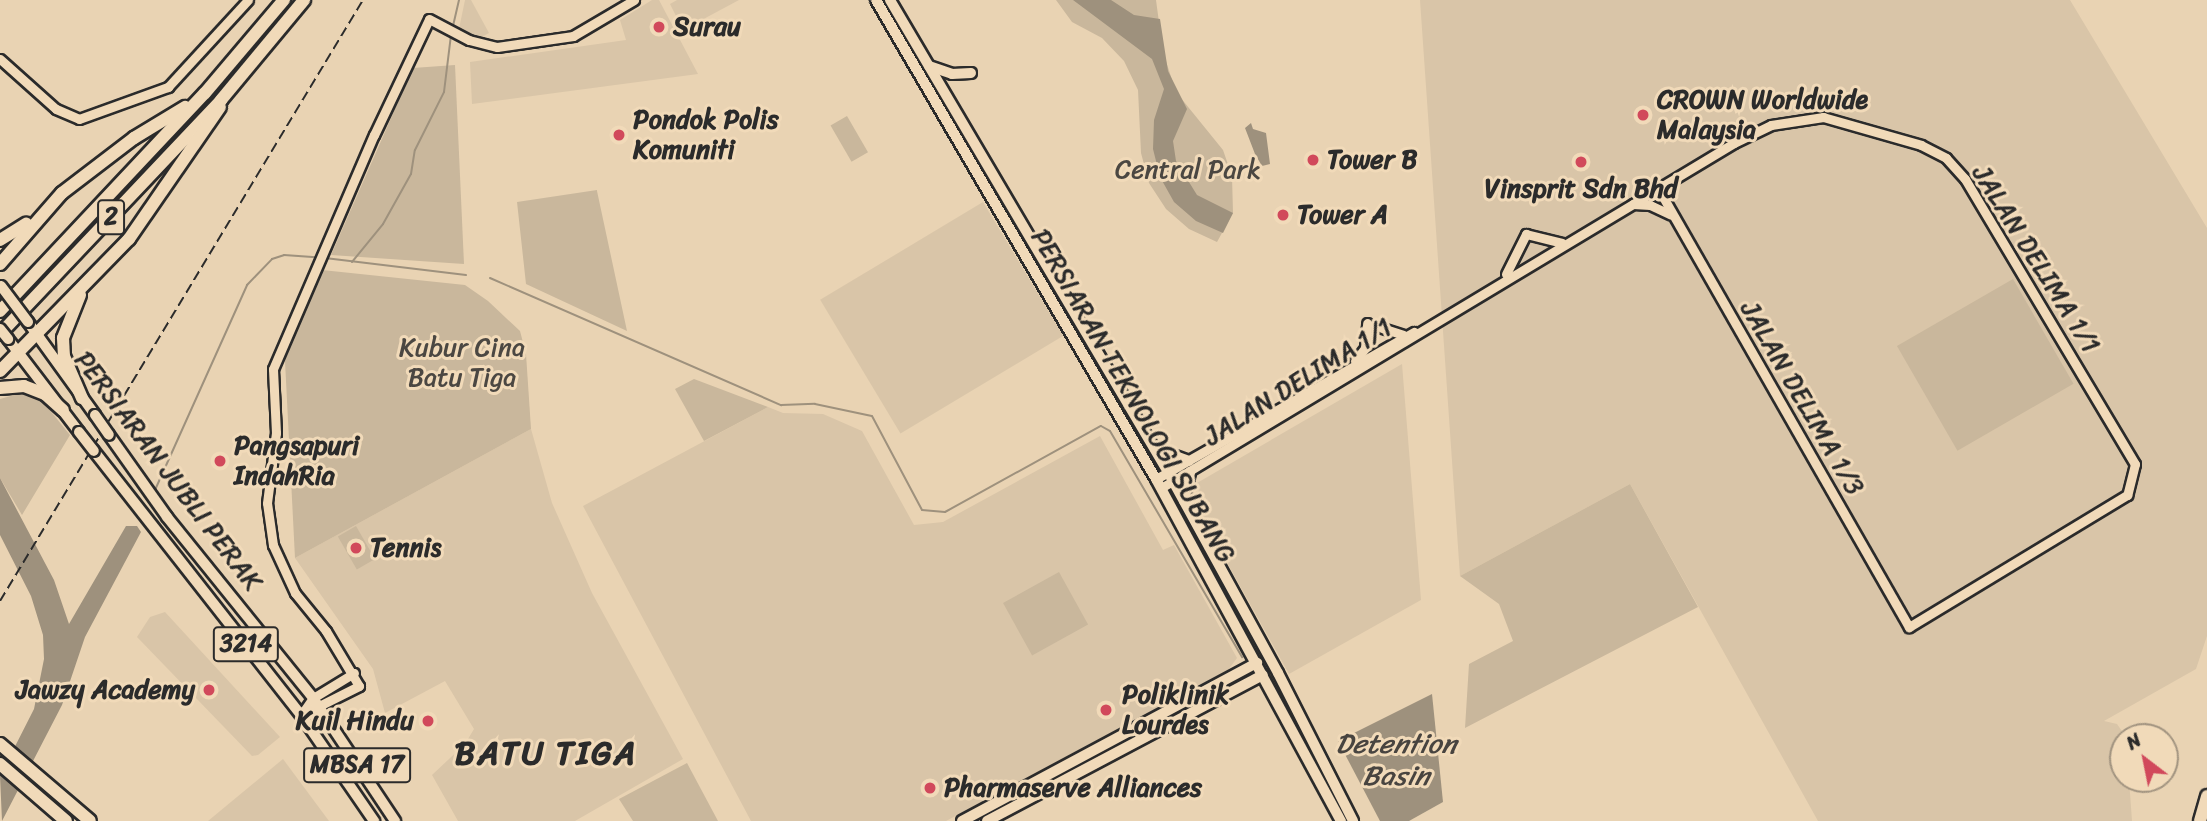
<!DOCTYPE html>
<html>
<head>
<meta charset="utf-8">
<style>
  body { margin:0 }
  #map { position:relative; width:2207px; height:821px; overflow:hidden; background:#e9d3b3; font-family:Sriracha,sans-serif }
  div>[style] { position:absolute }
  .built>* { inset:0; background:#d9c5a8; transform-origin:0 0 }
  .green>* { inset:0; background:#c9b79c; transform-origin:0 0 }
  .water>* { inset:0; background:#9e917d }
  .stream>* { height:2px; margin:-1px; padding:0 1px; transform-origin:1px; border-radius:1px; background:#9e917d }
  .roads { filter:drop-shadow(2px 0 #2b2b2b) drop-shadow(-2px 0 #2b2b2b) drop-shadow(0 2px #2b2b2b) drop-shadow(0 -2px #2b2b2b) }
  .minor>* { height:9px; margin:-4.5px; padding:0 4.5px; transform-origin:4.5px; border-radius:4.5px; background:#f1dab9 }
  .major>* { height:10px; margin:-5px; padding:0 5px; transform-origin:5px; border-radius:5px; background:#f1dab9 }
  .highway>* { height:12px; margin:-6px; padding:0 6px; transform-origin:6px; border-radius:6px; background:#f1dab9 }
  .rail>* { height:2px; margin-top:-1px; transform-origin:0; background:repeating-linear-gradient(90deg,#2b2b2b 0 10px,transparent 0 15px) }
  .bridges { filter:drop-shadow(2px 0 #2b2b2b) drop-shadow(-2px 0 #2b2b2b) drop-shadow(0 2px #2b2b2b) drop-shadow(0 -2px #2b2b2b) }
  .major-bridge>* { height:10px; margin:-5px; padding:0 5px; transform-origin:5px; border-radius:5px; background:#f1dab9 }
  .dots>* { width:19px; height:19px; translate:-50% -50%; box-sizing:border-box; border:4px solid #f1dab9; border-radius:50% }
  span { translate:-50% -50%; white-space:nowrap; text-align:center; line-height:1.15; -webkit-text-stroke:6px #f1dab9; paint-order:stroke }
  .shield-label span { padding:2px 5px; background:#f1dab9; border:2px solid; border-radius:5px; -webkit-text-stroke-width:0 }
  .shield-label { font-size:24px; color:#2b2b2b; font-weight:700 }
  .poi-label { font-size:26px; color:#2b2b2b; font-weight:700 }
  .left { translate:0 -50%; text-align:left }
  .right { translate:-100% -50%; text-align:right }
  .park-label { font-size:26px; color:#4b4742 }
  .street-label { font-size:26px; color:#2b2b2b }
  .water-label { font-size:28px; color:#484440; font-style:italic }
  .district-label { font-size:33px; color:#2b2b2b; font-weight:700; letter-spacing:2px }
  .north { position:absolute; left:2109px; top:723px; width:70px; height:70px; box-sizing:border-box; background:#f1dab9; border:2px solid #a29480; border-radius:50%; rotate:328deg; font-size:19px; font-weight:700; line-height:28px; text-align:center; color:#2b2b2b }
  .north::after { content:''; display:block; margin:auto; width:24px; height:32px; background:#d1495b; clip-path:polygon(50% 0,100% 100%,50% 72%,0 100%) }
</style>
</head>
<body>
<div id="map">
  <div class="built">
    <div style="clip-path:polygon(465px 0,471px 0,489px 33px,480px 38px,459px 29px)"></div>
    <div style="clip-path:polygon(652px 0,659px 0,698px 74px,472px 104px,470px 62px,626px 40px,620px 20px)"></div>
    <div style="clip-path:polygon(677px 0,739px 0,683px 30px,670px 4px)"></div>
    <div style="clip-path:polygon(1420px 0,2070px 0,2207px 228px,2207px 636px,2196px 669px,2104px 721px,2117px 724px,2126px 737px,2123px 779px,2129px 779px,2132px 821px,1818px 821px,1630px 484px,1460px 576px)"></div>
    <div style="left:983px;top:202px;width:156px;height:190px;rotate:59deg"></div>
    <div style="clip-path:polygon(1402px 364px,1421px 600px,1289px 674px,1195px 505px,1197px 483px)"></div>
    <div style="clip-path:polygon(768px 407px,783px 413px,823px 414px,862px 431px,914px 525px,943px 522px,1100px 436px,1163px 550px,1174px 545px,1237px 658px,1228px 670px,946px 821px,751px 821px,583px 506px)"></div>
    <div style="clip-path:polygon(531px 429px,552px 503px,592px 593px,683px 759px,575px 821px,458px 821px,432px 775px,465px 744px,474px 729px,445px 681px,385px 713px,373px 669px,295px 558px)"></div>
    <div style="clip-path:polygon(165px 612px,280px 737px,258px 755px,252px 756px,137px 637px,150px 617px)"></div>
    <div style="clip-path:polygon(283px 759px,329px 821px,208px 821px)"></div>
  </div>
  <div class="green">
    <div style="clip-path:polygon(1056px 0,1156px 0,1163px 52px,1176px 92px,1223px 150px,1232px 176px,1233px 213px,1217px 242px,1189px 229px,1166px 209px,1149px 183px,1141px 153px,1138px 90px,1124px 61px,1102px 38px,1072px 22px)"></div>
    <div style="clip-path:polygon(455px 65px,464px 264px,331px 255px,413px 68px)"></div>
    <div style="left:847px;top:116px;width:42px;height:19px;rotate:60deg"></div>
    <div style="clip-path:polygon(597px 190px,597px 191px,627px 331px,526px 284px,517px 202px)"></div>
    <div style="clip-path:polygon(322px 270px,465px 285px,488px 301px,520px 331px,526px 354px,531px 429px,295px 558px,285px 361px,289px 340px)"></div>
    <div style="left:2013px;top:279px;width:121px;height:134px;rotate:60deg"></div>
    <div style="clip-path:polygon(694px 379px,768px 407px,704px 441px,675px 389px)"></div>
    <div style="clip-path:polygon(18px 394px,40px 398px,70px 435px,22px 515px,0 478px,0 399px)"></div>
    <div style="clip-path:polygon(1630px 484px,1698px 607px,1465px 728px,1469px 664px,1513px 641px,1499px 604px,1460px 576px)"></div>
    <div style="left:356px;top:526px;width:38px;height:21px;rotate:60deg"></div>
    <div style="left:1059px;top:572px;width:60px;height:64px;rotate:61deg"></div>
    <div style="clip-path:polygon(687px 763px,718px 821px,633px 821px,619px 799px)"></div>
  </div>
  <div class="water">
    <div style="clip-path:polygon(1073px 0,1111px 0,1134px 15px,1160px 19px,1168px 71px,1187px 109px,1173px 141px,1176px 161px,1197px 195px,1233px 213px,1223px 233px,1196px 221px,1174px 202px,1160px 177px,1153px 149px,1154px 120px,1164px 89px,1152px 59px)"></div>
    <div style="clip-path:polygon(1251px 123px,1253px 129px,1266px 133px,1270px 164px,1262px 166px,1255px 154px,1245px 128px)"></div>
    <div style="clip-path:polygon(0 478px,54px 580px,69px 624px,126px 526px,137px 526px,141px 532px,85px 637px,62px 705px,2px 821px,0 776px,34px 709px,44px 659px,43px 635px,31px 596px,0 535px)"></div>
    <div style="clip-path:polygon(1432px 694px,1443px 802px,1409px 821px,1380px 821px,1338px 741px)"></div>
  </div>
  <div class="stream">
    <div style="left:453px;top:26px;width:27px;rotate:-77deg"></div>
    <div style="left:325px;top:258px;width:142px;rotate:6.9deg"></div>
    <div style="left:352px;top:262px;width:49px;rotate:-50.8deg"></div>
    <div style="left:383px;top:224px;width:57px;rotate:-60.8deg"></div>
    <div style="left:411px;top:174px;width:24px;rotate:-81deg"></div>
    <div style="left:415px;top:150px;width:65px;rotate:-63.4deg"></div>
    <div style="left:444px;top:92px;width:57px;rotate:-83deg"></div>
    <div style="left:490px;top:278px;width:318px;rotate:23.6deg"></div>
    <div style="left:781px;top:405px;width:34px;rotate:-2deg"></div>
    <div style="left:815px;top:404px;width:58px;rotate:11.9deg"></div>
    <div style="left:872px;top:416px;width:106px;rotate:62deg"></div>
    <div style="left:922px;top:510px;width:23px;rotate:5deg"></div>
    <div style="left:945px;top:512px;width:178px;rotate:-28.9deg"></div>
    <div style="left:1101px;top:426px;width:10px;rotate:29deg"></div>
    <div style="left:1110px;top:431px;width:262px;rotate:59.7deg"></div>
    <div style="left:155px;top:490px;width:225px;rotate:-65.8deg"></div>
    <div style="left:247px;top:285px;width:36px;rotate:-46deg"></div>
    <div style="left:272px;top:259px;width:13px;rotate:-18deg"></div>
    <div style="left:284px;top:255px;width:32px;rotate:4deg"></div>
  </div>
  <div class="roads">
    <div class="minor">
      <div style="left:0;top:59px;width:75px;rotate:41.8deg"></div>
      <div style="left:56px;top:109px;width:25px;rotate:23deg"></div>
      <div style="left:79px;top:119px;width:95px;rotate:-19.8deg"></div>
      <div style="left:168px;top:87px;width:118px;rotate:-47.4deg"></div>
      <div style="left:1633px;top:204px;width:17px;rotate:3deg"></div>
      <div style="left:1650px;top:205px;width:23px;rotate:25deg"></div>
      <div style="left:1506px;top:274px;width:45px;rotate:-63.4deg"></div>
      <div style="left:1526px;top:234px;width:37px;rotate:14deg"></div>
      <div style="left:1382px;top:328px;width:22px;rotate:18deg"></div>
      <div style="left:1355px;top:361px;width:16px;rotate:-52deg"></div>
      <div style="left:1365px;top:348px;width:25px;rotate:-85deg"></div>
      <div style="left:1156px;top:479px;width:297px;rotate:-29.7deg"></div>
      <div style="left:1161px;top:488px;width:669px;rotate:-31.05deg"></div>
      <div style="left:1734px;top:143px;width:41px;rotate:-25.9deg"></div>
      <div style="left:1771px;top:125px;width:53px;rotate:-8.7deg"></div>
      <div style="left:1823px;top:117px;width:102px;rotate:15.9deg"></div>
      <div style="left:1921px;top:145px;width:28px;rotate:27deg"></div>
      <div style="left:1946px;top:158px;width:28px;rotate:48deg"></div>
      <div style="left:1965px;top:179px;width:332px;rotate:59.2deg"></div>
      <div style="left:2135px;top:464px;width:32px;rotate:104deg"></div>
      <div style="left:2127px;top:495px;width:255px;rotate:148.8deg"></div>
      <div style="left:1909px;top:627px;width:503px;rotate:-119.77deg"></div>
      <div style="left:301px;top:715px;width:65px;rotate:-26.6deg"></div>
      <div style="left:359px;top:686px;width:64px;rotate:-121deg"></div>
      <div style="left:326px;top:631px;width:49px;rotate:-129.2deg"></div>
      <div style="left:295px;top:593px;width:53px;rotate:-114.6deg"></div>
      <div style="left:273px;top:545px;width:42px;rotate:-98.1deg"></div>
      <div style="left:267px;top:503px;width:71px;rotate:-82.7deg"></div>
      <div style="left:276px;top:433px;width:64px;rotate:-92.7deg"></div>
      <div style="left:273px;top:369px;width:255px;rotate:-66.7deg"></div>
      <div style="left:374px;top:135px;width:128px;rotate:-64.6deg"></div>
      <div style="left:429px;top:19px;width:45px;rotate:27.7deg"></div>
      <div style="left:469px;top:40px;width:29px;rotate:14deg"></div>
      <div style="left:497px;top:47px;width:77px;rotate:-8.2deg"></div>
      <div style="left:573px;top:36px;width:71px;rotate:-30.5deg"></div>
      <div style="left:301px;top:715px;width:21px;rotate:-55deg"></div>
      <div style="left:313px;top:698px;width:48px;rotate:-31.4deg"></div>
    </div>
    <div class="major">
      <div style="left:876px;top:0;width:555px;rotate:59.69deg"></div>
      <div style="left:1156px;top:479px;width:389px;rotate:61.6deg"></div>
      <div style="left:890px;top:0;width:548px;rotate:59.5deg"></div>
      <div style="left:1168px;top:472px;width:229px;rotate:61.3deg"></div>
      <div style="left:1278px;top:673px;width:166px;rotate:63.1deg"></div>
      <div style="left:929px;top:66px;width:24px;rotate:19deg"></div>
      <div style="left:952px;top:74px;width:19px;rotate:-3deg"></div>
      <div style="left:28px;top:322px;width:115px;rotate:54.2deg"></div>
      <div style="left:8px;top:339px;width:117px;rotate:52.6deg"></div>
      <div style="left:109px;top:435px;width:100px;rotate:54.7deg"></div>
      <div style="left:167px;top:517px;width:233px;rotate:51.1deg"></div>
      <div style="left:313px;top:698px;width:148px;rotate:56.3deg"></div>
      <div style="left:1156px;top:449px;width:35px;rotate:20deg"></div>
      <div style="left:94px;top:451px;width:335px;rotate:51.9deg"></div>
      <div style="left:301px;top:715px;width:129px;rotate:55.4deg"></div>
      <div style="left:1184px;top:501px;width:30px;rotate:-78deg"></div>
      <div style="left:962px;top:821px;width:335px;rotate:-28.2deg"></div>
      <div style="left:987px;top:821px;width:312px;rotate:-27.9deg"></div>
    </div>
    <div class="highway">
      <div style="left:0;top:240px;width:31px;rotate:-32deg"></div>
      <div style="left:0;top:264px;width:94px;rotate:-48.9deg"></div>
      <div style="left:62px;top:193px;width:91px;rotate:-37.4deg"></div>
      <div style="left:134px;top:138px;width:60px;rotate:-31.3deg"></div>
      <div style="left:80px;top:295px;width:46px;rotate:111.6deg"></div>
      <div style="left:63px;top:338px;width:18px;rotate:87deg"></div>
      <div style="left:64px;top:356px;width:46px;rotate:66.8deg"></div>
      <div style="left:0;top:311px;width:299px;rotate:-46.8deg"></div>
      <div style="left:205px;top:93px;width:122px;rotate:-49.7deg"></div>
      <div style="left:0;top:334px;width:322px;rotate:-46.6deg"></div>
      <div style="left:221px;top:100px;width:130px;rotate:-50.3deg"></div>
      <div style="left:0;top:371px;width:185px;rotate:-45.7deg"></div>
      <div style="left:129px;top:239px;width:160px;rotate:-55.4deg"></div>
      <div style="left:0;top:388px;width:24px;rotate:-5deg"></div>
      <div style="left:24px;top:386px;width:22px;rotate:21deg"></div>
      <div style="left:45px;top:394px;width:24px;rotate:42deg"></div>
      <div style="left:0;top:744px;width:118px;rotate:40.5deg"></div>
      <div style="left:0;top:764px;width:87px;rotate:40.8deg"></div>
      <div style="left:2200px;top:821px;width:26px;rotate:-74deg"></div>
    </div>
  </div>
  <div class="rail">
    <div style="left:0;top:601px;width:702px;rotate:-58.87deg"></div>
  </div>
  <div class="bridges">
    <div class="major-bridge">
      <div style="left:1px;top:286px;width:45px;rotate:53.1deg"></div>
      <div style="left:0;top:329px;width:13px;rotate:51deg"></div>
      <div style="left:95px;top:415px;width:24px;rotate:55deg"></div>
      <div style="left:79px;top:432px;width:24px;rotate:52deg"></div>
    </div>
  </div>
  <div class="dots">
    <div style="left:659px;top:27px;background:#d1495b"></div>
    <div style="left:1643px;top:115px;background:#d1495b"></div>
    <div style="left:619px;top:135px;background:#d1495b"></div>
    <div style="left:1313px;top:160px;background:#d1495b"></div>
    <div style="left:1581px;top:162px;background:#d1495b"></div>
    <div style="left:1283px;top:215px;background:#d1495b"></div>
    <div style="left:220px;top:461px;background:#d1495b"></div>
    <div style="left:356px;top:548px;background:#d1495b"></div>
    <div style="left:209px;top:690px;background:#d1495b"></div>
    <div style="left:1106px;top:710px;background:#d1495b"></div>
    <div style="left:428px;top:721px;background:#d1495b"></div>
    <div style="left:930px;top:788px;background:#d1495b"></div>
  </div>
  <div class="shield-label">
    <span style="left:111px;top:217px">2</span>
    <span style="left:246px;top:644px">3214</span>
    <span style="left:357px;top:765px">MBSA 17</span>
  </div>
  <div class="poi-label">
    <span class="left" style="left:673px;top:27px">Surau</span>
    <span class="left" style="left:1657px;top:115px">CROWN Worldwide<br>Malaysia</span>
    <span class="left" style="left:633px;top:135px">Pondok Polis<br>Komuniti</span>
    <span class="left" style="left:1327px;top:160px">Tower B</span>
    <span style="left:1581px;top:189px">Vinsprit Sdn Bhd</span>
    <span class="left" style="left:1297px;top:215px">Tower A</span>
    <span class="left" style="left:234px;top:461px">Pangsapuri<br>IndahRia</span>
    <span class="left" style="left:370px;top:548px">Tennis</span>
    <span class="right" style="left:195px;top:690px">Jawzy Academy</span>
    <span class="left" style="left:1122px;top:710px">Poliklinik<br>Lourdes</span>
    <span class="right" style="left:414px;top:721px">Kuil Hindu</span>
    <span class="left" style="left:944px;top:788px">Pharmaserve Alliances</span>
  </div>
  <div class="park-label">
    <span style="left:1188px;top:170px">Central Park</span>
    <span style="left:462px;top:363px">Kubur Cina<br>Batu Tiga</span>
  </div>
  <div class="street-label">
    <span style="left:2036px;top:259px;rotate:58deg">JALAN DELIMA 1/1</span>
    <span style="left:1298px;top:382px;rotate:-32deg">JALAN DELIMA 1/1</span>
    <span style="left:1133px;top:396px;rotate:60deg">PERSIARAN TEKNOLOGI SUBANG</span>
    <span style="left:1802px;top:398px;rotate:60deg">JALAN DELIMA 1/3</span>
    <span style="left:168px;top:471px;rotate:53deg">PERSIARAN JUBLI PERAK</span>
  </div>
  <div class="water-label">
    <span style="left:1396px;top:760px">Detention<br>Basin</span>
  </div>
  <div class="district-label">
    <span style="left:546px;top:754px">BATU TIGA</span>
  </div>
  <div class="north">N</div>
</div>
</body>
</html>
